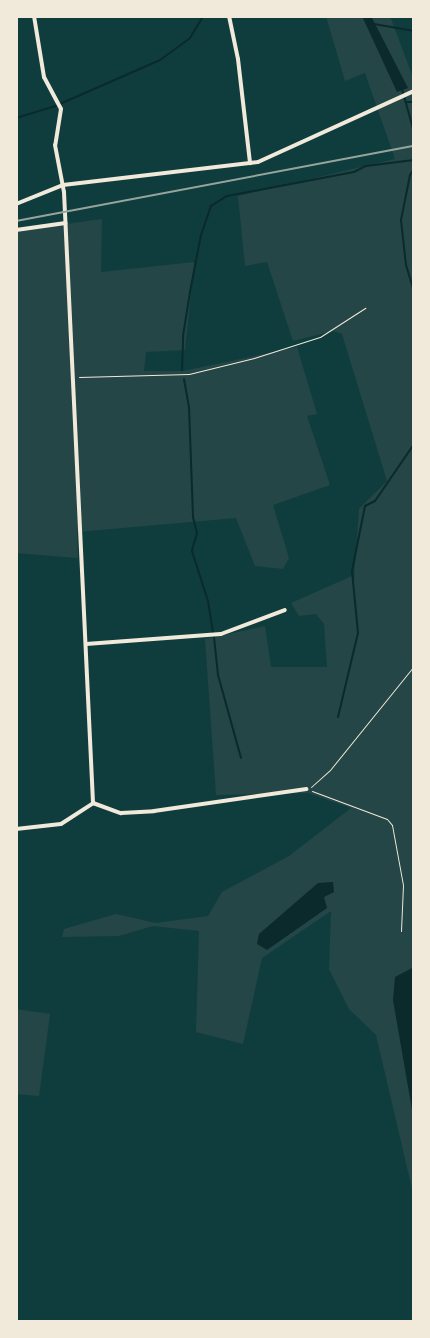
<!DOCTYPE html>
<html>
<head>
<meta charset="utf-8">
<style>
  body { margin:0 }
  #map { position:relative; width:430px; height:1338px; overflow:hidden; background:#0f3d3e; font-family:Montserrat,sans-serif }
  div>[style] { position:absolute }
  .green>* { inset:0; background:#244646 }
  .water>* { inset:0; background:#0a2a2b }
  .stream>* { height:2px; margin:-1px; padding:0 1px; transform-origin:1px; border-radius:1px; background:#0a2a2b }
  .path>* { height:1px; margin:-0.5px; padding:0 0.5px; transform-origin:0.5px; border-radius:0.5px; background:#f1e9da }
  .minor>* { height:4px; margin:-2px; padding:0 2px; transform-origin:2px; border-radius:2px; background:#f1e9da }
  .rail>* { height:2px; margin:-1px; padding:0 1px; transform-origin:1px; border-radius:1px; background:#97a49c }
  span { translate:-50% -50%; white-space:nowrap; text-align:center; line-height:1.15; -webkit-text-stroke:4.5px #f1e9da; paint-order:stroke }
  .frame { position:absolute; inset:0; border:18px solid #f1e9da; pointer-events:none }
</style>
</head>
<body>
<div id="map">
  <div class="green">
    <div style="clip-path:polygon(326px 16px,390px 16px,414px 80px,413px 1193px,376px 1035px,349px 1009px,329px 969px,331px 911px,262px 958px,243px 1044px,196px 1032px,199px 931px,153px 926px,119px 936px,62px 937px,64px 929px,116px 914px,156px 923px,208px 916px,222px 892px,289px 856px,351px 808px,308px 793px,216px 795px,205px 639px,265px 626px,271px 667px,327px 667px,324px 624px,316px 614px,299px 616px,291px 603px,352px 576px,354px 580px,359px 509px,387px 481px,342px 334px,333px 331px,293px 341px,267px 262px,245px 266px,238px 196px,395px 159px,365px 73px,345px 81px)"></div>
    <div style="clip-path:polygon(102px 219px,101px 272px,194px 262px,185px 350px,146px 352px,144px 371px,183px 371px,297px 347px,317px 414px,307px 416px,330px 485px,273px 505px,289px 558px,283px 569px,255px 566px,236px 518px,77px 532px,78px 558px,16px 553px,16px 231px)"></div>
    <div style="clip-path:polygon(16px 1009px,50px 1014px,39px 1096px,16px 1094px)"></div>
  </div>
  <div class="water">
    <div style="clip-path:polygon(362px 16px,371px 16px,408px 88px,397px 92px)"></div>
    <div style="clip-path:polygon(333px 882px,334px 892px,324px 897px,327px 908px,267px 950px,257px 944px,259px 934px,318px 883px)"></div>
    <div style="clip-path:polygon(414px 967px,414px 1121px,393px 1000px,395px 977px)"></div>
  </div>
  <div class="stream">
    <div style="left:374px;top:24px;width:41px;rotate:9.9deg"></div>
    <div style="left:402px;top:89px;width:45px;rotate:74.4deg"></div>
    <div style="left:407px;top:102px;width:7px"></div>
    <div style="left:16px;top:118px;width:39px;rotate:-17deg"></div>
    <div style="left:53px;top:107px;width:117px;rotate:-23.7deg"></div>
    <div style="left:160px;top:60px;width:37px;rotate:-36deg"></div>
    <div style="left:190px;top:38px;width:26px;rotate:-59deg"></div>
    <div style="left:414px;top:169px;width:7px;rotate:124deg"></div>
    <div style="left:410px;top:175px;width:46px;rotate:101.3deg"></div>
    <div style="left:401px;top:220px;width:45px;rotate:83.7deg"></div>
    <div style="left:406px;top:265px;width:27px;rotate:73deg"></div>
    <div style="left:182px;top:370px;width:34px;rotate:-88deg"></div>
    <div style="left:183px;top:336px;width:45px;rotate:-81deg"></div>
    <div style="left:190px;top:292px;width:58px;rotate:-79.1deg"></div>
    <div style="left:201px;top:235px;width:31px;rotate:-71deg"></div>
    <div style="left:211px;top:206px;width:19px;rotate:-32deg"></div>
    <div style="left:227px;top:196px;width:129px;rotate:-10.7deg"></div>
    <div style="left:354px;top:172px;width:13px;rotate:-27deg"></div>
    <div style="left:366px;top:166px;width:48px;rotate:-7.1deg"></div>
    <div style="left:184px;top:379px;width:28px;rotate:80deg"></div>
    <div style="left:189px;top:407px;width:110px;rotate:87.9deg"></div>
    <div style="left:193px;top:517px;width:16px;rotate:76deg"></div>
    <div style="left:197px;top:533px;width:19px;rotate:106deg"></div>
    <div style="left:192px;top:551px;width:52px;rotate:72.3deg"></div>
    <div style="left:208px;top:601px;width:32px;rotate:81deg"></div>
    <div style="left:214px;top:637px;width:38px;rotate:84deg"></div>
    <div style="left:218px;top:675px;width:86px;rotate:74.5deg"></div>
    <div style="left:338px;top:717px;width:86px;rotate:-76.6deg"></div>
    <div style="left:358px;top:633px;width:62px;rotate:-95.5deg"></div>
    <div style="left:352px;top:571px;width:66px;rotate:-78.7deg"></div>
    <div style="left:365px;top:506px;width:11px;rotate:-27deg"></div>
    <div style="left:375px;top:501px;width:69px;rotate:-55.6deg"></div>
  </div>
  <div class="path">
    <div style="left:79px;top:377px;width:110px;rotate:-1.6deg"></div>
    <div style="left:189px;top:374px;width:67px;rotate:-13.8deg"></div>
    <div style="left:254px;top:358px;width:69px;rotate:-17.7deg"></div>
    <div style="left:320px;top:337px;width:54px;rotate:-32.8deg"></div>
    <div style="left:311px;top:787px;width:25px;rotate:-42deg"></div>
    <div style="left:330px;top:770px;width:134px;rotate:-51.1deg"></div>
    <div style="left:312px;top:791px;width:80px;rotate:20.5deg"></div>
    <div style="left:387px;top:819px;width:8px;rotate:50deg"></div>
    <div style="left:392px;top:825px;width:61px;rotate:79.6deg"></div>
    <div style="left:403px;top:885px;width:46px;rotate:92.5deg"></div>
  </div>
  <div class="minor">
    <div style="left:34px;top:16px;width:62px;rotate:80.7deg"></div>
    <div style="left:44px;top:77px;width:36px;rotate:62deg"></div>
    <div style="left:61px;top:109px;width:36px;rotate:99deg"></div>
    <div style="left:55px;top:145px;width:48px;rotate:79.2deg"></div>
    <div style="left:64px;top:192px;width:612px;rotate:87.28deg"></div>
    <div style="left:229px;top:16px;width:44px;rotate:78.2deg"></div>
    <div style="left:238px;top:59px;width:105px;rotate:83.4deg"></div>
    <div style="left:16px;top:204px;width:51px;rotate:-22deg"></div>
    <div style="left:63px;top:185px;width:196px;rotate:-6.7deg"></div>
    <div style="left:258px;top:162px;width:171px;rotate:-24.5deg"></div>
    <div style="left:16px;top:230px;width:50px;rotate:-8deg"></div>
    <div style="left:86px;top:644px;width:135px;rotate:-4.2deg"></div>
    <div style="left:221px;top:634px;width:68px;rotate:-20.6deg"></div>
    <div style="left:16px;top:829px;width:45px;rotate:-6.3deg"></div>
    <div style="left:61px;top:824px;width:38px;rotate:-33deg"></div>
    <div style="left:93px;top:803px;width:30px;rotate:20deg"></div>
    <div style="left:121px;top:813px;width:33px;rotate:-3deg"></div>
    <div style="left:154px;top:811px;width:154px;rotate:-8.2deg"></div>
  </div>
  <div class="rail">
    <div style="left:16px;top:221px;width:405px;rotate:-10.7deg"></div>
  </div>
  <div class="frame"></div>
</div>
</body>
</html>
